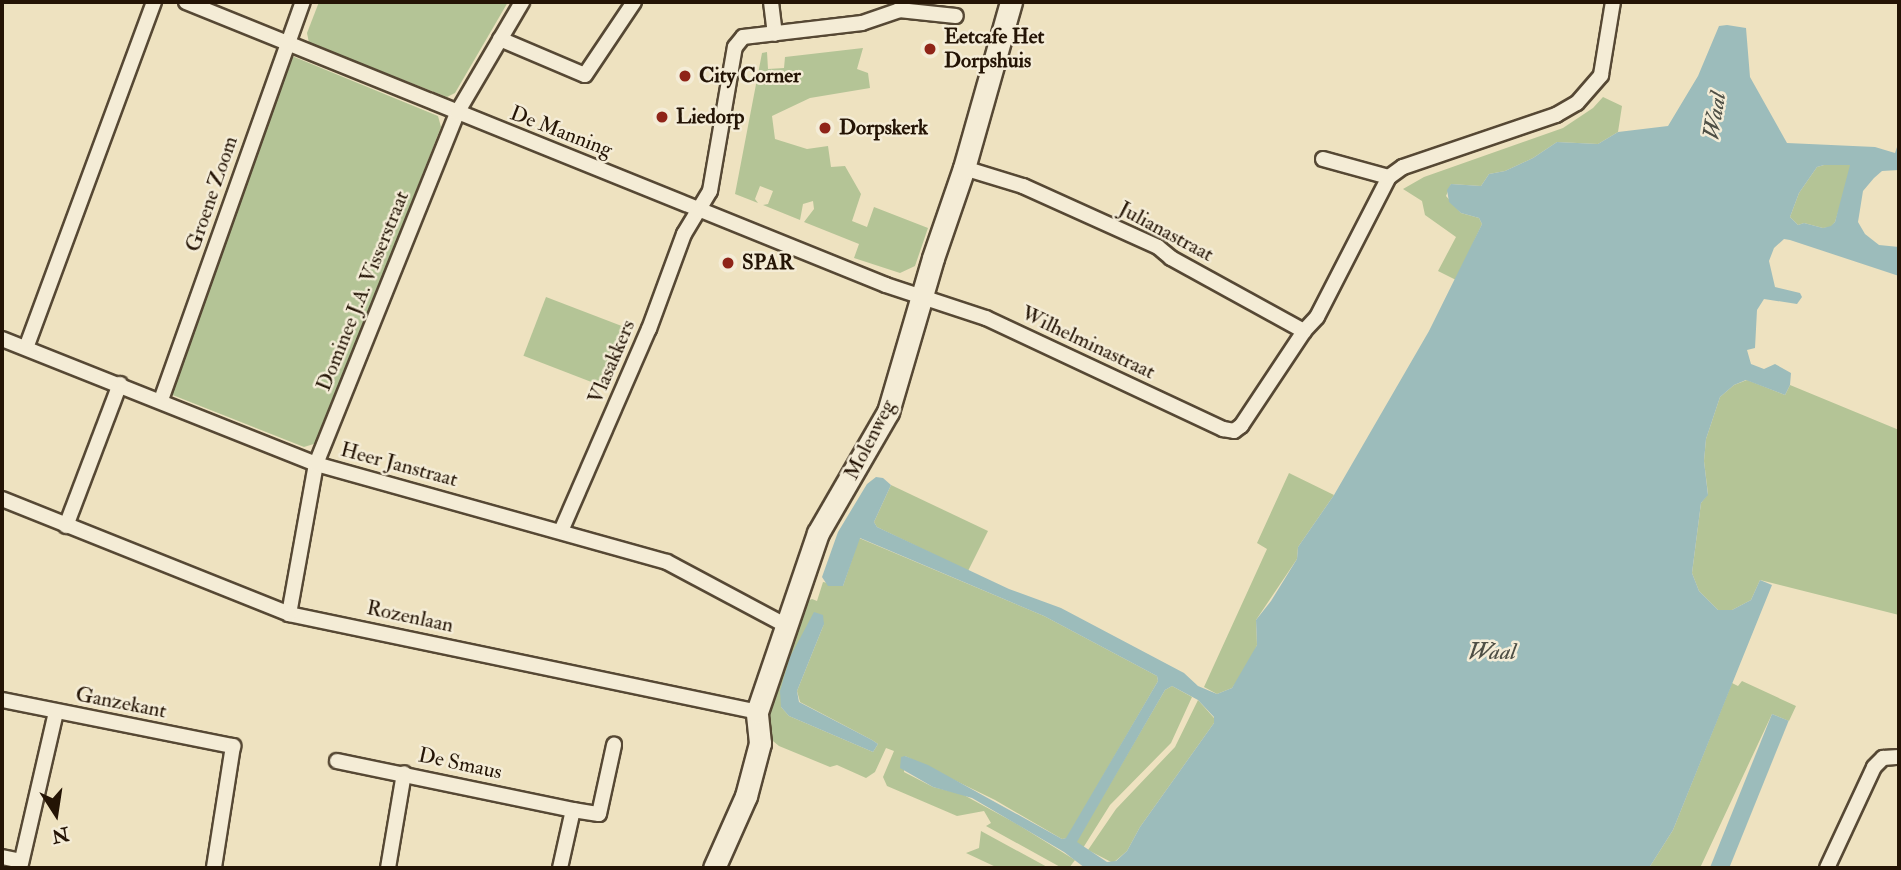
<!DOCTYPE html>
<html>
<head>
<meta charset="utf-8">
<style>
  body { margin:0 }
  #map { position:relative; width:1901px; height:870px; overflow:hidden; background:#eee2c0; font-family:"IM FELL Double Pica",serif }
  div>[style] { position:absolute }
  .green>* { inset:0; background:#b4c496; transform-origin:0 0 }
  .water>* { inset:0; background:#9cbcbb; transform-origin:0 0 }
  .roads { filter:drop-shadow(2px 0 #564834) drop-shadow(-2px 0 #564834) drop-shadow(0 2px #564834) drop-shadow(0 -2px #564834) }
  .minor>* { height:14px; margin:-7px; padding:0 7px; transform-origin:7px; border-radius:7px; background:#f4ecd6 }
  .secondary>* { height:21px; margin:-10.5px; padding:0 10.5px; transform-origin:10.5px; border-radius:10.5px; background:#f4ecd6 }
  .dots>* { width:19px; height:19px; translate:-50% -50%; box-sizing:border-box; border:4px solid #f4ecd6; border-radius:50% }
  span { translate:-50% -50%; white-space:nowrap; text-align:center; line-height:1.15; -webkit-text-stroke:5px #f4ecd6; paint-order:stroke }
  .poi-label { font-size:21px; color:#241405; font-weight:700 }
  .left { translate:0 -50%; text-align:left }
  .street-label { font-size:21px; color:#241405 }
  .water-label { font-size:23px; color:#4e4f45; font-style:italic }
  .frame { position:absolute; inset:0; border:4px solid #241405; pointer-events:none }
  .north { position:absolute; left:21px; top:779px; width:70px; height:70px; -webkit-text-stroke:5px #f4ecd6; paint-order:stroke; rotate:168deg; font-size:19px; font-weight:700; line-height:28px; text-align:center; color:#241405 }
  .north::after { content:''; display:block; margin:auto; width:24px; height:32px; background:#241405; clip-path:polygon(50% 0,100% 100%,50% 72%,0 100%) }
</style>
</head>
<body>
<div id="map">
  <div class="green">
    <div style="clip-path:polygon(319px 2px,508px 2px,455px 93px,447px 97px,309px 43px,307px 33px)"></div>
    <div style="clip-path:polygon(863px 48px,857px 69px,868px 73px,870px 88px,810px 98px,772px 116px,775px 139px,807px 149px,828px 146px,831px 167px,845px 166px,861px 194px,852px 221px,867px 227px,874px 207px,928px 228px,915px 266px,900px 273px,854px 258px,859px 244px,804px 222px,814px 209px,813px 201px,803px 204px,800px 220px,763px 205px,768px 204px,773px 191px,760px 186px,755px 199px,758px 203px,735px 194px,762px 53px,767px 52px,768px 69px,784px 68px,785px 57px)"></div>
    <div style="clip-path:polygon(292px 56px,438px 116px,441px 127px,317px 443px,304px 447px,170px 394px,286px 59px)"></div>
    <div style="clip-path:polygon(1603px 97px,1622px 106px,1618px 132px,1598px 144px,1557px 142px,1533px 158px,1505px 171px,1489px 174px,1481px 186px,1451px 184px,1446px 196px,1461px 213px,1479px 218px,1482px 224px,1456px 280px,1438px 271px,1456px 237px,1425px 215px,1422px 201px,1403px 189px,1424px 177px,1563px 128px,1593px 108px)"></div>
    <div style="clip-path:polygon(1824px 165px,1850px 165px,1851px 171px,1835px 222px,1831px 227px,1823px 228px,1804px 223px,1798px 225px,1790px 217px,1799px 193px,1817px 167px)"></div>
    <div style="left:546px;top:297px;width:86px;height:63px;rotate:21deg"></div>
    <div style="clip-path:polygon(1747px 380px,1785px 395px,1790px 385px,1899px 430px,1899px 615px,1760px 580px,1751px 600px,1732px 610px,1718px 610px,1699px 591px,1692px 573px,1701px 503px,1708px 494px,1704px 461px,1706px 439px,1720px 397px,1734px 385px)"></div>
    <div style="clip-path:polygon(1289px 473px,1334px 495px,1298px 547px,1297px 559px,1256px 620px,1257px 645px,1248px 666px,1232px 688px,1217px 694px,1204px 687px,1267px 549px,1257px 543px)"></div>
    <div style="clip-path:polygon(891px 485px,988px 531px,968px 571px,877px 527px,874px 522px)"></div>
    <div style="clip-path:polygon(evenodd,859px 538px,1044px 616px,1157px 676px,1158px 681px,1067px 838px,1062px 839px,995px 800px,905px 756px,904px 772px,933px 787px,962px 794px,1017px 824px,1075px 860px,1069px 868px,1062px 868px,986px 826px,991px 823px,984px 811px,957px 816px,887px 786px,883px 777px,894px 751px,886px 748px,875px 772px,866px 778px,837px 765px,830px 767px,779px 746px,768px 737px,770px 694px,801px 604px,812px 599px,817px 601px,823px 582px,843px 586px,859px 538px,824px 624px,797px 691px,800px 702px,872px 740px,878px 744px,873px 752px,789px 716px,781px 707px,824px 624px)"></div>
    <div style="clip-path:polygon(1742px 681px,1796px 706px,1789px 721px,1772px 714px,1700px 868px,1649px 868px,1673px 830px,1732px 683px,1738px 686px)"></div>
    <div style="clip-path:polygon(1172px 686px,1192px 697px,1171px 743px,1110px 805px,1083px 848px,1076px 842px,1165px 690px)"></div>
    <div style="clip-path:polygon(1198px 700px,1214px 718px,1214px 723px,1140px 827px,1127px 851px,1113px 863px,1088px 850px,1116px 809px,1175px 747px)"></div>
    <div style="clip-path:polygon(981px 831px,1049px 868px,998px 868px,966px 853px,979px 848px)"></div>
  </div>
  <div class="water">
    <div style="clip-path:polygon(evenodd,1727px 25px,1746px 28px,1750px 77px,1787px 143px,1875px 147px,1895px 153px,1899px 141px,1899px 170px,1882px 171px,1874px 178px,1863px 191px,1858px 222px,1865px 234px,1879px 245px,1899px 247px,1899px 276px,1790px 240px,1784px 239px,1774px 248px,1769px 261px,1775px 287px,1800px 293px,1802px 297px,1797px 304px,1764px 299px,1757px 310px,1755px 348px,1747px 350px,1751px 364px,1764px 369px,1775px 364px,1791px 373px,1790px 385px,1785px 395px,1746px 380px,1734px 385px,1720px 397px,1706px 439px,1704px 461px,1708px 495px,1701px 503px,1692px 573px,1699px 591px,1718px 610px,1732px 610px,1751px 600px,1760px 580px,1772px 585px,1673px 830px,1649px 868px,1085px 868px,1064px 852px,972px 798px,933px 787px,900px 768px,901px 757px,905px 756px,928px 765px,1062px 839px,1066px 838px,1158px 681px,1157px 676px,1044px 616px,860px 538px,843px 586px,828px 586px,822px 577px,838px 532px,867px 484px,876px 477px,883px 478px,891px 485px,874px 522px,877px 527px,1009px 589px,1061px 608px,1184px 673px,1198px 686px,1217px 694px,1232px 688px,1257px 645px,1256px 620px,1271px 601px,1297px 559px,1298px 547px,1334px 495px,1429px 331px,1482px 224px,1479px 218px,1461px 213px,1449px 202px,1447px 190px,1451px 184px,1481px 186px,1489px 174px,1505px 171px,1533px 158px,1557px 142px,1598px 144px,1618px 132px,1668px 126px,1698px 76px,1719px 26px,1727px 25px,1824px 165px,1850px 165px,1835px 222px,1831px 226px,1823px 228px,1804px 223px,1798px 225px,1790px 217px,1799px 193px,1817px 167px,1824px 165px,1727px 25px,1172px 686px,1198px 700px,1214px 717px,1214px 723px,1140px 827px,1127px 851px,1116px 861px,1107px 862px,1077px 842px,1165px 690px,1172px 686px)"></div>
    <div style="clip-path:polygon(814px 612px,823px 615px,824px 624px,797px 691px,799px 702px,872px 740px,878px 744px,873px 752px,789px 716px,781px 707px,780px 691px,790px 657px)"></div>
    <div style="left:1772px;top:714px;width:18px;height:170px;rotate:22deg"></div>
  </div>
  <div class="roads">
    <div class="minor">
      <div style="left:186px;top:2px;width:755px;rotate:22.01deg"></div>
      <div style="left:886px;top:285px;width:105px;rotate:18.3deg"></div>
      <div style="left:986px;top:318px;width:262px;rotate:25.1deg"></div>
      <div style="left:1223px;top:429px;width:11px;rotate:10deg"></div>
      <div style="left:1234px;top:431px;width:9px;rotate:-36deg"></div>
      <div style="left:1241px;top:426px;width:114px;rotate:-56.4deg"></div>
      <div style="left:1304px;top:331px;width:19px;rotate:-47deg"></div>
      <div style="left:1317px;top:317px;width:157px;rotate:-62.8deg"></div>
      <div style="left:1389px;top:177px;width:17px;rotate:-36deg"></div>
      <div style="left:1403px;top:167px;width:162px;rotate:-18.8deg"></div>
      <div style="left:1556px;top:115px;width:24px;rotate:-30deg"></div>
      <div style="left:1577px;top:103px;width:37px;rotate:-49deg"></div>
      <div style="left:1601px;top:75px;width:74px;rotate:-80.7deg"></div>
      <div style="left:771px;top:2px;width:32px;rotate:83deg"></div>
      <div style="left:500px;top:39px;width:92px;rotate:23deg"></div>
      <div style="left:585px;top:75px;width:88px;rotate:-56.1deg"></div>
      <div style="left:1323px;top:159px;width:68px;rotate:15.3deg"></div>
      <div style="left:964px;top:168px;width:62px;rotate:17deg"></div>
      <div style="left:1023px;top:186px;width:148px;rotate:24.3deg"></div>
      <div style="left:1158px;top:247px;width:17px;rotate:40deg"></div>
      <div style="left:1171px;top:258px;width:152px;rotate:28.8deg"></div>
      <div style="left:2px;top:339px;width:338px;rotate:21.7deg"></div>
      <div style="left:316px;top:464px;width:364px;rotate:15.6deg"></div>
      <div style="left:667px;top:562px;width:134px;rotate:28.1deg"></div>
      <div style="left:26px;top:348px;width:369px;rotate:-69.7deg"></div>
      <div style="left:161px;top:400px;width:423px;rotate:-70.4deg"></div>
      <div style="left:2px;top:499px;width:309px;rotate:21.8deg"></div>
      <div style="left:289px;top:614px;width:478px;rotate:11.8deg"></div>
      <div style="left:66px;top:526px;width:152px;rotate:-69.2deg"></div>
      <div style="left:561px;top:531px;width:220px;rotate:-66.5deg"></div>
      <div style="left:649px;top:329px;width:101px;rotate:-69.8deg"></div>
      <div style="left:684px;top:234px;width:50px;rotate:-58.8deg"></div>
      <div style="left:710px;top:191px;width:146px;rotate:-80.2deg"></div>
      <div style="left:735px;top:47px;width:13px;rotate:-51deg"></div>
      <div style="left:743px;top:37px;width:120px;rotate:-6.7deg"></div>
      <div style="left:862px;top:23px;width:39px;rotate:-19deg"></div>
      <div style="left:899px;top:10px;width:57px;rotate:6deg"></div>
      <div style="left:289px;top:614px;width:152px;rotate:-79.8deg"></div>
      <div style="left:316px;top:464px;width:378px;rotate:-68.1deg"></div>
      <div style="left:457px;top:113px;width:129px;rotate:-59.6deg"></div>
      <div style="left:2px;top:700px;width:236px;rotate:11.3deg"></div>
      <div style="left:233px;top:746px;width:123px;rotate:98.9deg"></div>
      <div style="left:337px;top:761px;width:241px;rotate:11.7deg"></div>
      <div style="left:2px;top:857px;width:19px;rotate:12deg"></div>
      <div style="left:20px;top:868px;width:160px;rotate:-77deg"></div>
      <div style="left:388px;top:868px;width:96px;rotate:-80.4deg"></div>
      <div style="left:560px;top:868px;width:59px;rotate:-77.4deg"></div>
      <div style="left:573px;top:810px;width:26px;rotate:9deg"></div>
      <div style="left:599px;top:814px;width:71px;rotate:-77.7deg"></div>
      <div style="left:1827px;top:868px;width:111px;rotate:-65deg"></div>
      <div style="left:1874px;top:767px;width:13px;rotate:-45deg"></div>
      <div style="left:1883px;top:758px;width:16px;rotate:-4deg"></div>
    </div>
    <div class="secondary">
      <div style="left:714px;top:868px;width:79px;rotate:-66deg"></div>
      <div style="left:746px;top:796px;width:55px;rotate:-75.2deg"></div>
      <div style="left:760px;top:743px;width:31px;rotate:-96deg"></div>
      <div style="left:757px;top:712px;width:189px;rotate:-71.2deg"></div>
      <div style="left:818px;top:533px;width:140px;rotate:-60deg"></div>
      <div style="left:888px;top:412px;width:160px;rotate:-73.7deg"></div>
      <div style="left:933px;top:258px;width:95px;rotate:-71deg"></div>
      <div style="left:964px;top:168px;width:173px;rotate:-74.2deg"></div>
    </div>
  </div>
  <div class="dots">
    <div style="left:930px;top:49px;background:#8f2418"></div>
    <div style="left:685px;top:76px;background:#8f2418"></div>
    <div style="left:662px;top:117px;background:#8f2418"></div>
    <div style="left:825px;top:128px;background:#8f2418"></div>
    <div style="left:728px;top:263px;background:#8f2418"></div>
  </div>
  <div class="poi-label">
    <span class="left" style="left:944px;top:49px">Eetcafe Het<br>Dorpshuis</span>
    <span class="left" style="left:699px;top:76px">City Corner</span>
    <span class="left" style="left:676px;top:117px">Liedorp</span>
    <span class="left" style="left:839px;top:128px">Dorpskerk</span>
    <span class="left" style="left:742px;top:263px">SPAR</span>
  </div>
  <div class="street-label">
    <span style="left:561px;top:132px;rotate:21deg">De Manning</span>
    <span style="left:212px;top:194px;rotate:-71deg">Groene Zoom</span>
    <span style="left:1166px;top:232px;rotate:28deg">Julianastraat</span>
    <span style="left:363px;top:291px;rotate:-68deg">Dominee J.A. Visserstraat</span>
    <span style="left:1088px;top:343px;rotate:25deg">Wilhelminastraat</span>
    <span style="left:612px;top:362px;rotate:-67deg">Vlasakkers</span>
    <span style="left:870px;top:440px;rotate:-63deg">Molenweg</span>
    <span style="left:399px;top:465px;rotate:15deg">Heer Janstraat</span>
    <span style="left:410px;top:617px;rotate:12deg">Rozenlaan</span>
    <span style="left:121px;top:703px;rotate:11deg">Ganzekant</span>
    <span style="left:460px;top:764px;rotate:12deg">De Smaus</span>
  </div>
  <div class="water-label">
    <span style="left:1715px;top:116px;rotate:-81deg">Waal</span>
    <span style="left:1492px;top:652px">Waal</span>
  </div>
  <div class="frame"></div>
  <div class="north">N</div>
</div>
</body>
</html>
